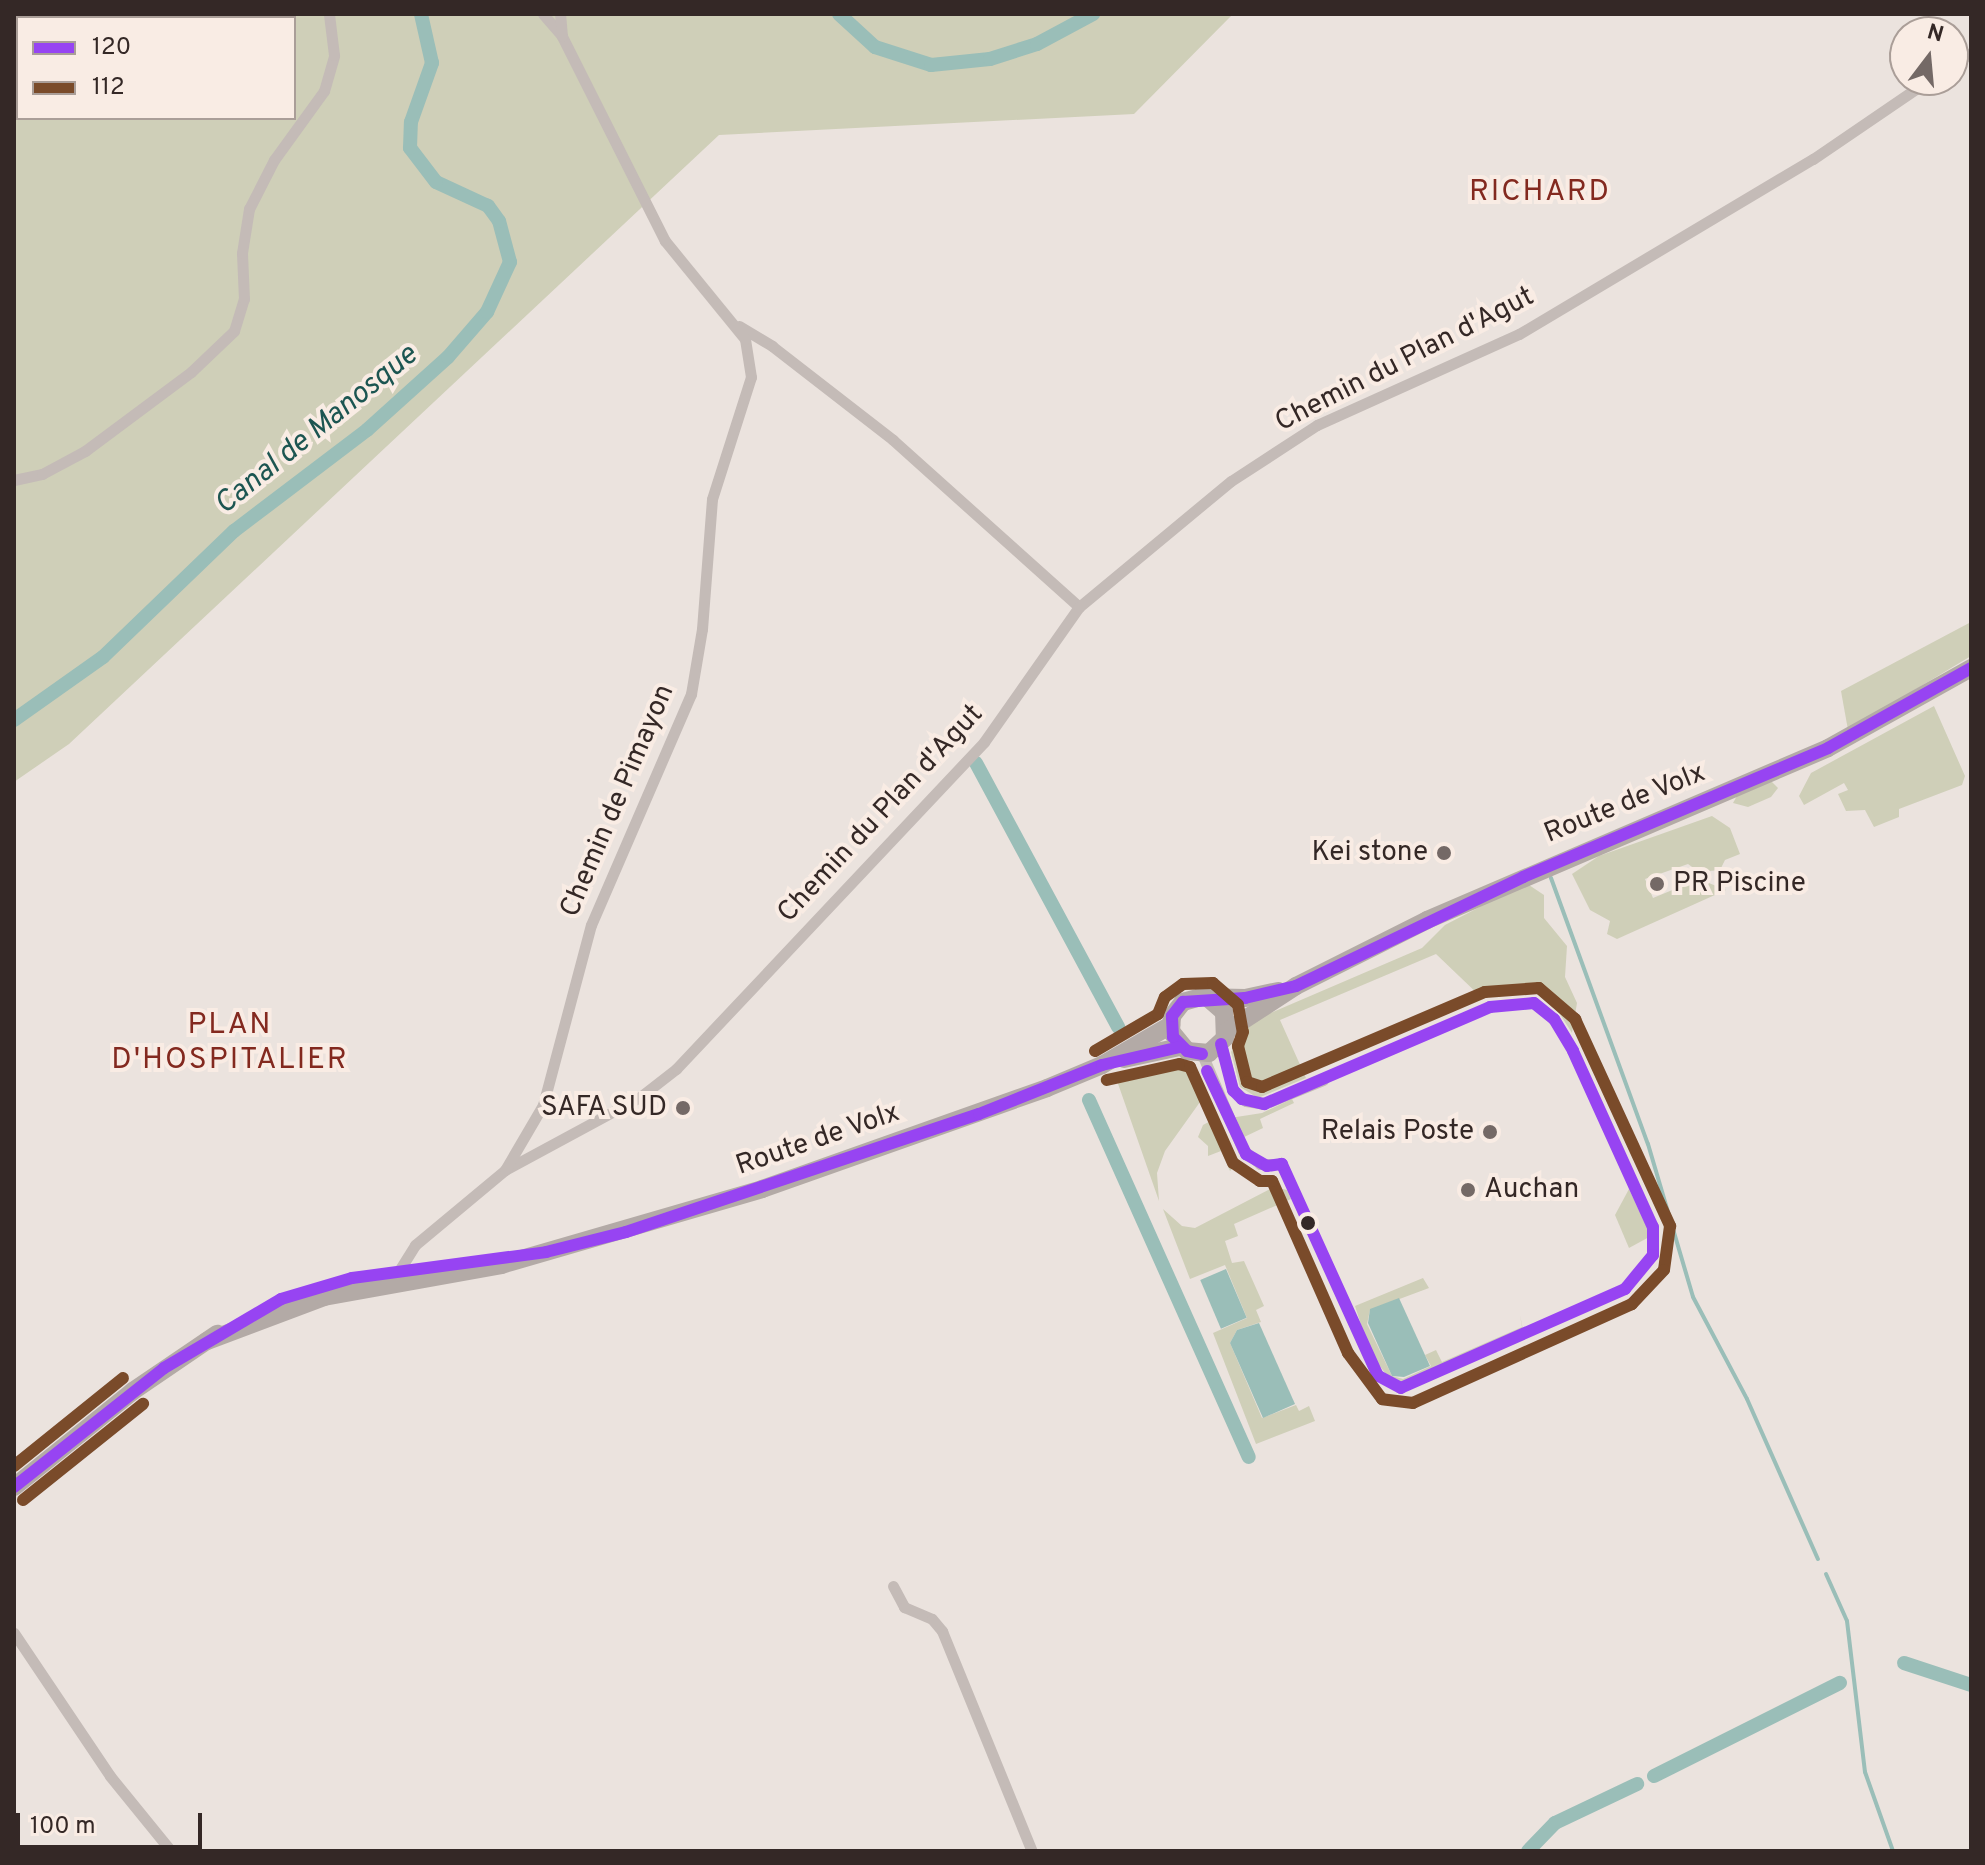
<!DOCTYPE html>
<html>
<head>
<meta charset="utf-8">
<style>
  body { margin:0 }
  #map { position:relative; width:1985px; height:1865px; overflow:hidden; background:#ebe3de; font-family:Overpass,sans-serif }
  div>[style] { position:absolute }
  .green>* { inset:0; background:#cfcfb8 }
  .water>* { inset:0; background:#9abeb8; transform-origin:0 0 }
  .stream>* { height:4px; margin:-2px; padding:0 2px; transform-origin:2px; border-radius:2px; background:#9abeb8 }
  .canal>* { height:14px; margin:-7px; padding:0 7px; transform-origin:7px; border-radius:7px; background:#9abeb8 }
  .minor>* { height:11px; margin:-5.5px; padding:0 5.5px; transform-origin:5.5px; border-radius:5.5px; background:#c4bbb7 }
  .primary>* { height:18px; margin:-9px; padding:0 9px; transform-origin:9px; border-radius:9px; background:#b3aaa6 }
  .bus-1>* { height:12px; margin:-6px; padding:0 6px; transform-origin:6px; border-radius:6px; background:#9744f2 }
  .bus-2>* { height:12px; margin:-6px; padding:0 6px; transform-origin:6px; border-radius:6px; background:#7a4b2a }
  .dots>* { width:22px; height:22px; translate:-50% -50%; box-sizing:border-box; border:4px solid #f9ece4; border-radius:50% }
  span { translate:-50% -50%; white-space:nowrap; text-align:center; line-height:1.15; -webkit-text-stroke:8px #f9ece4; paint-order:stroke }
  .street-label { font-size:28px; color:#342826 }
  .poi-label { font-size:28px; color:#342826 }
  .right { translate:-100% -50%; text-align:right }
  .left { translate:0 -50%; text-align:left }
  .neighbourhood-label { font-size:30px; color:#83291f; letter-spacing:2px }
  .water-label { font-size:30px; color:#1c5551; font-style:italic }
  .frame { position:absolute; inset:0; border:16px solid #342826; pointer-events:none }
  .legend { position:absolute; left:16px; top:16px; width:280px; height:104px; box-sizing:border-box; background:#f9ece4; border:2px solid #aa9e98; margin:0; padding:10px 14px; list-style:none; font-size:24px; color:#342826 }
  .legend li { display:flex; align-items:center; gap:16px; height:40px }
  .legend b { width:40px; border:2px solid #aa9e98 }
  .north { position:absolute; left:1889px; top:16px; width:80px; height:80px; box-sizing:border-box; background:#f9ece4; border:2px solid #aa9e98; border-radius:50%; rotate:16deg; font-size:22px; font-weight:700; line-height:32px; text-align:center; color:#342826 }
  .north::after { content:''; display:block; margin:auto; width:28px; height:36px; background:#746966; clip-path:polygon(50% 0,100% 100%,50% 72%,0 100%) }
  .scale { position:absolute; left:16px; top:1813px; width:186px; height:36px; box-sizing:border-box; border:4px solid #342826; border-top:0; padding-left:10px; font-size:24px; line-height:28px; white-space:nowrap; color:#342826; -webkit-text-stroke:6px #f9ece4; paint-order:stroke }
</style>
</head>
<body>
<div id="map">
  <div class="green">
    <div style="clip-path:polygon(evenodd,14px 14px,1233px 14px,1134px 114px,719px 135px,69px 744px,14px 782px,14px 14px,18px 18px,294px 18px,294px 118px,18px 118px,18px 18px)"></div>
    <div style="clip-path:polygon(1971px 622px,1971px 656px,1848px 730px,1841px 691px)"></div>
    <div style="clip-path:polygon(1934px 706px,1965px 776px,1962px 785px,1899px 809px,1899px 817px,1874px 827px,1865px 810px,1846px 811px,1838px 794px,1848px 790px,1844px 783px,1804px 805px,1799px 796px,1811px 773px)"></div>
    <div style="clip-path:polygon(1771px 781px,1778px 788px,1771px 797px,1748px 807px,1733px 803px,1738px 794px)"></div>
    <div style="clip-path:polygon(1712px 816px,1730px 828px,1740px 854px,1725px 860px,1720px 870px,1699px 872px,1688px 864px,1645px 879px,1653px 898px,1699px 879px,1726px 890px,1617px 939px,1607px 934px,1610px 921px,1590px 910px,1572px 874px,1599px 856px)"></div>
    <div style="clip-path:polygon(1526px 883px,1544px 895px,1544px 918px,1567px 946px,1565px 977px,1577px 1003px,1572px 1033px,1544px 989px,1524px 987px,1482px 998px,1436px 954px,1280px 1020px,1306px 1078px,1258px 1098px,1240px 1087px,1231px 1052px,1247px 1023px,1422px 948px,1445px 925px)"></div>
    <div style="clip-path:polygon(1174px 1061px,1194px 1069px,1205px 1087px,1200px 1102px,1165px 1151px,1157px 1173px,1159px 1201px,1116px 1078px)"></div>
    <div style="clip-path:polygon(1292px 1099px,1294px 1103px,1260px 1119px,1263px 1128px,1242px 1138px,1230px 1118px,1262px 1113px)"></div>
    <div style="clip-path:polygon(1218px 1117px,1223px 1140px,1237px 1164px,1230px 1171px,1221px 1151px,1208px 1156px,1208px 1146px,1198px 1137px,1203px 1125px)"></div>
    <div style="clip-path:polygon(1274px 1187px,1287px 1190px,1291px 1199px,1234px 1224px,1238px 1236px,1225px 1241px,1232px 1263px,1244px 1261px,1264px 1306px,1256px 1310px,1261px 1322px,1237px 1330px,1230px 1343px,1262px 1418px,1296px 1405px,1299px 1411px,1309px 1406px,1315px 1421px,1256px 1444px,1213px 1333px,1247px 1318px,1225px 1265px,1190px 1279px,1163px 1209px,1182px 1226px,1195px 1228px)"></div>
    <div style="clip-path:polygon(1629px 1189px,1651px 1236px,1629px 1248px,1615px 1215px)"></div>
    <div style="clip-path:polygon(1423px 1278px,1429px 1288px,1370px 1310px,1367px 1324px,1392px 1376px,1403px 1379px,1431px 1366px,1425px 1355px,1436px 1350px,1442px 1362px,1522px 1327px,1520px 1315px,1523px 1330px,1403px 1382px,1390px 1380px,1370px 1352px,1355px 1306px)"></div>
  </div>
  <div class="water">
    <div style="left:1226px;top:1269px;width:53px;height:28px;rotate:67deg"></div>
    <div style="clip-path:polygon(1399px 1298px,1430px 1366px,1404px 1377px,1392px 1376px,1368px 1323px,1370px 1309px)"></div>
    <div style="clip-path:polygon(1259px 1323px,1295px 1404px,1263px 1418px,1230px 1343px,1237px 1330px)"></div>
  </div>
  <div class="stream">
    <div style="left:1551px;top:878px;width:283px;rotate:70deg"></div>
    <div style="left:1648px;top:1144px;width:159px;rotate:73.6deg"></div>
    <div style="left:1693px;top:1297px;width:115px;rotate:62.1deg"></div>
    <div style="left:1747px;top:1399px;width:175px;rotate:66.1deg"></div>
    <div style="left:1826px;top:1574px;width:51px;rotate:65.9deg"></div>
    <div style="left:1847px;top:1621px;width:152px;rotate:83.2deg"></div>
    <div style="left:1865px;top:1772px;width:84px;rotate:70.5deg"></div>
  </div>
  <div class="canal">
    <div style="left:839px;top:14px;width:49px;rotate:42.5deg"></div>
    <div style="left:875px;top:47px;width:59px;rotate:17.8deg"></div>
    <div style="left:931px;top:65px;width:59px;rotate:-5.8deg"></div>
    <div style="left:990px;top:59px;width:49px;rotate:-17.7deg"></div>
    <div style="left:1037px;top:44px;width:64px;rotate:-28.2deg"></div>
    <div style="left:14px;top:720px;width:109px;rotate:-35.3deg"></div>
    <div style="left:103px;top:657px;width:182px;rotate:-43.9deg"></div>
    <div style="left:234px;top:531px;width:167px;rotate:-37.2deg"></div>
    <div style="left:367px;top:430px;width:109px;rotate:-42deg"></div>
    <div style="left:448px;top:357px;width:60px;rotate:-49.1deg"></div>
    <div style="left:487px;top:312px;width:55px;rotate:-65.3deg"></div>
    <div style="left:510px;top:262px;width:42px;rotate:-105deg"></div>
    <div style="left:499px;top:221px;width:19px;rotate:-126deg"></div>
    <div style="left:488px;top:206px;width:57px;rotate:-155.2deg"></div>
    <div style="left:436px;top:182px;width:43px;rotate:-127.4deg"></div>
    <div style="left:410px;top:148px;width:26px;rotate:-88deg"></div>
    <div style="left:411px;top:122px;width:63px;rotate:-70.4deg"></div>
    <div style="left:432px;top:63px;width:50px;rotate:-102.7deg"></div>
    <div style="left:976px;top:763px;width:300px;rotate:61.7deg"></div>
    <div style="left:1089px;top:1100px;width:391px;rotate:65.9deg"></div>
    <div style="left:1904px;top:1663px;width:71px;rotate:18.2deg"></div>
    <div style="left:1654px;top:1776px;width:208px;rotate:-26.6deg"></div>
    <div style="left:1528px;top:1851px;width:39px;rotate:-46deg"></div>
    <div style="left:1555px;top:1823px;width:91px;rotate:-25.4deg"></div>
  </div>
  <div class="minor">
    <div style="left:543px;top:14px;width:29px;rotate:49deg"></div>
    <div style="left:1953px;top:65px;width:22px;rotate:-34deg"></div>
    <div style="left:739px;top:326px;width:39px;rotate:31deg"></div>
    <div style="left:772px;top:346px;width:153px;rotate:37.8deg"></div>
    <div style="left:893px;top:440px;width:250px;rotate:41.9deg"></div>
    <div style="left:14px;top:480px;width:29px;rotate:-12deg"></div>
    <div style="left:42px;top:474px;width:49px;rotate:-28.1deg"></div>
    <div style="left:85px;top:451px;width:132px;rotate:-36.7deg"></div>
    <div style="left:191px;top:372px;width:59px;rotate:-43.6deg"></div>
    <div style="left:234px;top:331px;width:34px;rotate:-73deg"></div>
    <div style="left:244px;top:299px;width:46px;rotate:-92.5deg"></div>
    <div style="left:242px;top:253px;width:45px;rotate:-81deg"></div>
    <div style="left:249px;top:209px;width:55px;rotate:-63deg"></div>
    <div style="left:274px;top:160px;width:85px;rotate:-54.1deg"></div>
    <div style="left:324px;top:91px;width:37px;rotate:-74deg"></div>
    <div style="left:334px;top:55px;width:41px;rotate:-97deg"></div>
    <div style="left:1221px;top:1044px;width:48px;rotate:75.4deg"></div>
    <div style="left:1233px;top:1090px;width:17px;rotate:40deg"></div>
    <div style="left:1246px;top:1101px;width:18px;rotate:9deg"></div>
    <div style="left:1264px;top:1104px;width:64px;rotate:-22.1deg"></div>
    <div style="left:1202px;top:1054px;width:104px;rotate:66.9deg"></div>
    <div style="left:1243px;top:1150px;width:22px;rotate:39deg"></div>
    <div style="left:1260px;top:1164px;width:22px"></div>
    <div style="left:505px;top:1170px;width:153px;rotate:-28.4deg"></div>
    <div style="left:640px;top:1097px;width:46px;rotate:-37.9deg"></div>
    <div style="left:676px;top:1069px;width:449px;rotate:-46.7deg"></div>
    <div style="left:984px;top:742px;width:165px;rotate:-54.9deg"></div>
    <div style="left:1079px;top:607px;width:197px;rotate:-39.7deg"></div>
    <div style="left:1231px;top:481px;width:103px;rotate:-33.1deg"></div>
    <div style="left:1317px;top:425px;width:222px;rotate:-24.3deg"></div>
    <div style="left:1519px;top:334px;width:342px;rotate:-30.8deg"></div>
    <div style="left:1813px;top:159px;width:140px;rotate:-34.3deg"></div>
    <div style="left:384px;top:1278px;width:14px;rotate:-17deg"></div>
    <div style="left:397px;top:1274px;width:34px;rotate:-58deg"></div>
    <div style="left:415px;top:1245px;width:117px;rotate:-39.8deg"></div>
    <div style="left:505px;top:1170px;width:75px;rotate:-59.7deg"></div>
    <div style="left:543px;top:1105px;width:186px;rotate:-75.1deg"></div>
    <div style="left:591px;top:925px;width:252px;rotate:-66.6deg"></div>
    <div style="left:691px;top:694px;width:66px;rotate:-80.4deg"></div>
    <div style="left:702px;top:629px;width:130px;rotate:-85.6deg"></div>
    <div style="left:712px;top:499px;width:128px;rotate:-72.3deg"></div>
    <div style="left:751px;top:377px;width:38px;rotate:-99deg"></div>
    <div style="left:745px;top:339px;width:127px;rotate:-129.2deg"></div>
    <div style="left:665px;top:241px;width:229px;rotate:-116.7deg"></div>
    <div style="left:562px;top:36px;width:22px;rotate:-95deg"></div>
    <div style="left:893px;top:1586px;width:24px;rotate:62deg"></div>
    <div style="left:904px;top:1607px;width:30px;rotate:23deg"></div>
    <div style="left:932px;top:1619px;width:16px;rotate:50deg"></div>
    <div style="left:942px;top:1631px;width:238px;rotate:67.8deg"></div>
    <div style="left:14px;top:1633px;width:172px;rotate:56.1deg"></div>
    <div style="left:110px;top:1776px;width:97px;rotate:50.9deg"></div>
  </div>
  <div class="primary">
    <div style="left:1209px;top:999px;width:20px;rotate:41deg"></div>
    <div style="left:1224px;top:1012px;width:26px;rotate:88deg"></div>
    <div style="left:1225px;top:1038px;width:22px;rotate:137deg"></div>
    <div style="left:1209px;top:1053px;width:22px;rotate:-175deg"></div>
    <div style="left:1187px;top:1051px;width:26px;rotate:-129deg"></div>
    <div style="left:1171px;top:1031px;width:15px;rotate:-86deg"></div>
    <div style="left:1172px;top:1016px;width:18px;rotate:-52deg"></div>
    <div style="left:1183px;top:1002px;width:18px;rotate:-16deg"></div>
    <div style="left:1200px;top:997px;width:45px;rotate:1.3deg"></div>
    <div style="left:1245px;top:998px;width:34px;rotate:-12deg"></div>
    <div style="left:1227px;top:1031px;width:82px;rotate:-33.1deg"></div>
    <div style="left:1296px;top:986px;width:147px;rotate:-26.7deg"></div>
    <div style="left:1427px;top:920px;width:436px;rotate:-23.2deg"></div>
    <div style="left:1828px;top:748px;width:164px;rotate:-29.2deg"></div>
    <div style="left:1124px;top:1059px;width:57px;rotate:-12.1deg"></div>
    <div style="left:207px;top:1341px;width:125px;rotate:-20.6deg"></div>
    <div style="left:324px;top:1297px;width:180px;rotate:-10.2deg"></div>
    <div style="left:501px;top:1265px;width:272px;rotate:-16.2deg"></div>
    <div style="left:762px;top:1189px;width:302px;rotate:-19.5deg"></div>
    <div style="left:1047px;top:1088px;width:60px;rotate:-22.7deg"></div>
    <div style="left:1102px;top:1065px;width:80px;rotate:-30.1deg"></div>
    <div style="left:14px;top:1487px;width:153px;rotate:-38.9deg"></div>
    <div style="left:133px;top:1391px;width:102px;rotate:-34.2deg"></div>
  </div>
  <div class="bus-1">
    <div style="left:1221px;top:1044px;width:48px;rotate:75.4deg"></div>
    <div style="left:1233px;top:1090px;width:13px;rotate:45deg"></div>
    <div style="left:1242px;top:1099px;width:23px;rotate:13deg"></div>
    <div style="left:1264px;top:1104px;width:246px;rotate:-23.2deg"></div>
    <div style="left:1490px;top:1007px;width:44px;rotate:-5.2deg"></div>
    <div style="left:1534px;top:1003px;width:26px;rotate:39deg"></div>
    <div style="left:1554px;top:1019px;width:37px;rotate:59deg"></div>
    <div style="left:1573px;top:1051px;width:193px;rotate:65.6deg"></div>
    <div style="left:1653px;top:1227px;width:28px;rotate:90deg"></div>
    <div style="left:1653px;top:1255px;width:44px;rotate:129.5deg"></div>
    <div style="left:1625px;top:1289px;width:245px;rotate:156.2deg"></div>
    <div style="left:1401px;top:1388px;width:26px;rotate:-152deg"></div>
    <div style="left:1378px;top:1376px;width:233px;rotate:-114.4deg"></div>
    <div style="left:1202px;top:1054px;width:15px;rotate:-169deg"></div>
    <div style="left:1187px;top:1051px;width:20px;rotate:-135deg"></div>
    <div style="left:1173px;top:1037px;width:21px;rotate:-93deg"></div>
    <div style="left:1172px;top:1016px;width:18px;rotate:-52deg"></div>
    <div style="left:1183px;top:1002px;width:62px;rotate:-3.7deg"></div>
    <div style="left:1245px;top:998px;width:52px;rotate:-13.2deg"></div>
    <div style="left:1296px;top:986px;width:252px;rotate:-25.6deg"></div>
    <div style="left:1523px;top:877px;width:331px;rotate:-22.9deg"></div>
    <div style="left:1828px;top:748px;width:164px;rotate:-29.2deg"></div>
    <div style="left:1207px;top:1071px;width:92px;rotate:64.8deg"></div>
    <div style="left:1246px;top:1154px;width:24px;rotate:30deg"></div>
    <div style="left:1267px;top:1166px;width:15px;rotate:-8deg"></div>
    <div style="left:14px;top:1487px;width:191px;rotate:-38.4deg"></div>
    <div style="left:164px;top:1368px;width:136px;rotate:-30.5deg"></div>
    <div style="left:281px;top:1299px;width:74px;rotate:-16.5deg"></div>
    <div style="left:352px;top:1278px;width:196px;rotate:-7.6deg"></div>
    <div style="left:546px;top:1252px;width:82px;rotate:-14deg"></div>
    <div style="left:626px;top:1232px;width:372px;rotate:-18.5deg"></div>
    <div style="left:979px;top:1114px;width:132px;rotate:-21.7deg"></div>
    <div style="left:1102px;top:1065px;width:80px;rotate:-13deg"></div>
  </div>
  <div class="bus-2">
    <div style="left:1095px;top:1051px;width:73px;rotate:-30.4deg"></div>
    <div style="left:1158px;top:1014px;width:18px;rotate:-68deg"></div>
    <div style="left:1165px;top:997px;width:22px;rotate:-36deg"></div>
    <div style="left:1183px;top:984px;width:30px;rotate:-2deg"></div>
    <div style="left:1213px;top:983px;width:33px;rotate:41deg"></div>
    <div style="left:1238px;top:1005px;width:27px;rotate:80deg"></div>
    <div style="left:1243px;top:1032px;width:15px;rotate:110deg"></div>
    <div style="left:1238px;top:1046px;width:37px;rotate:76deg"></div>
    <div style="left:1247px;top:1082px;width:16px;rotate:18deg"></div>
    <div style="left:1262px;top:1087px;width:242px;rotate:-23.1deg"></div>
    <div style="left:1485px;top:992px;width:54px;rotate:-4.2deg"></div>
    <div style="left:1539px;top:988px;width:48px;rotate:40.7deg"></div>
    <div style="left:1575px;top:1019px;width:228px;rotate:65.3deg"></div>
    <div style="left:1670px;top:1226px;width:44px;rotate:97.8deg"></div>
    <div style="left:1664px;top:1270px;width:47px;rotate:133.3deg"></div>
    <div style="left:1632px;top:1304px;width:240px;rotate:155.7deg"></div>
    <div style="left:1413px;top:1403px;width:31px;rotate:-173deg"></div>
    <div style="left:1382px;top:1399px;width:57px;rotate:-126.5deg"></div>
    <div style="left:1348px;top:1353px;width:188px;rotate:-113.8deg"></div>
    <div style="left:1272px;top:1181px;width:12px;rotate:180deg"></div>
    <div style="left:1260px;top:1181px;width:32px;rotate:-146deg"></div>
    <div style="left:1233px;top:1163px;width:105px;rotate:-114.1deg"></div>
    <div style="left:1190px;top:1067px;width:11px;rotate:-165deg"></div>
    <div style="left:1179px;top:1064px;width:74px;rotate:167.5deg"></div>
    <div style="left:14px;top:1466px;width:140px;rotate:-38.9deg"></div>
    <div style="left:23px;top:1500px;width:154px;rotate:-38.7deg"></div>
  </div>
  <div class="dots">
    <div style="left:1444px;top:853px;background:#746966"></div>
    <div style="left:1657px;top:884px;background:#746966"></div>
    <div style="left:683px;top:1108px;background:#746966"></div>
    <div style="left:1490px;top:1132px;background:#746966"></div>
    <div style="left:1468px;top:1190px;background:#746966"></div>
    <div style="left:1308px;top:1223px;background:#342826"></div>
  </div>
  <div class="street-label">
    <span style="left:1405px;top:360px;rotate:-27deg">Chemin du Plan d'Agut</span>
    <span style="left:618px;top:801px;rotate:-67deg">Chemin de Pimayon</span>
    <span style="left:1625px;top:804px;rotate:-22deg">Route de Volx</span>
    <span style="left:881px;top:814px;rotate:-47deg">Chemin du Plan d'Agut</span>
    <span style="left:818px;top:1140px;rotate:-19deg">Route de Volx</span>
  </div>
  <div class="poi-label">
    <span class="right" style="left:1428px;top:853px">Kei stone</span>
    <span class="left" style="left:1673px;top:884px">PR Piscine</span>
    <span class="right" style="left:667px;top:1108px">SAFA SUD</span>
    <span class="right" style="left:1474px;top:1132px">Relais Poste</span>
    <span class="left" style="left:1484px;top:1190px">Auchan</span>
  </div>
  <div class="neighbourhood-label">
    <span style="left:1540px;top:193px">RICHARD</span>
    <span style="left:230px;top:1043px">PLAN<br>D'HOSPITALIER</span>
  </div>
  <div class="water-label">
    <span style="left:317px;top:431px;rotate:-39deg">Canal de Manosque</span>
  </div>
  <div class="frame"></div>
  <ul class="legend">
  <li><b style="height:10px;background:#9744f2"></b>120</li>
  <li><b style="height:10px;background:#7a4b2a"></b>112</li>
  </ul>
  <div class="north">N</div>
  <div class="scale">100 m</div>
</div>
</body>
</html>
